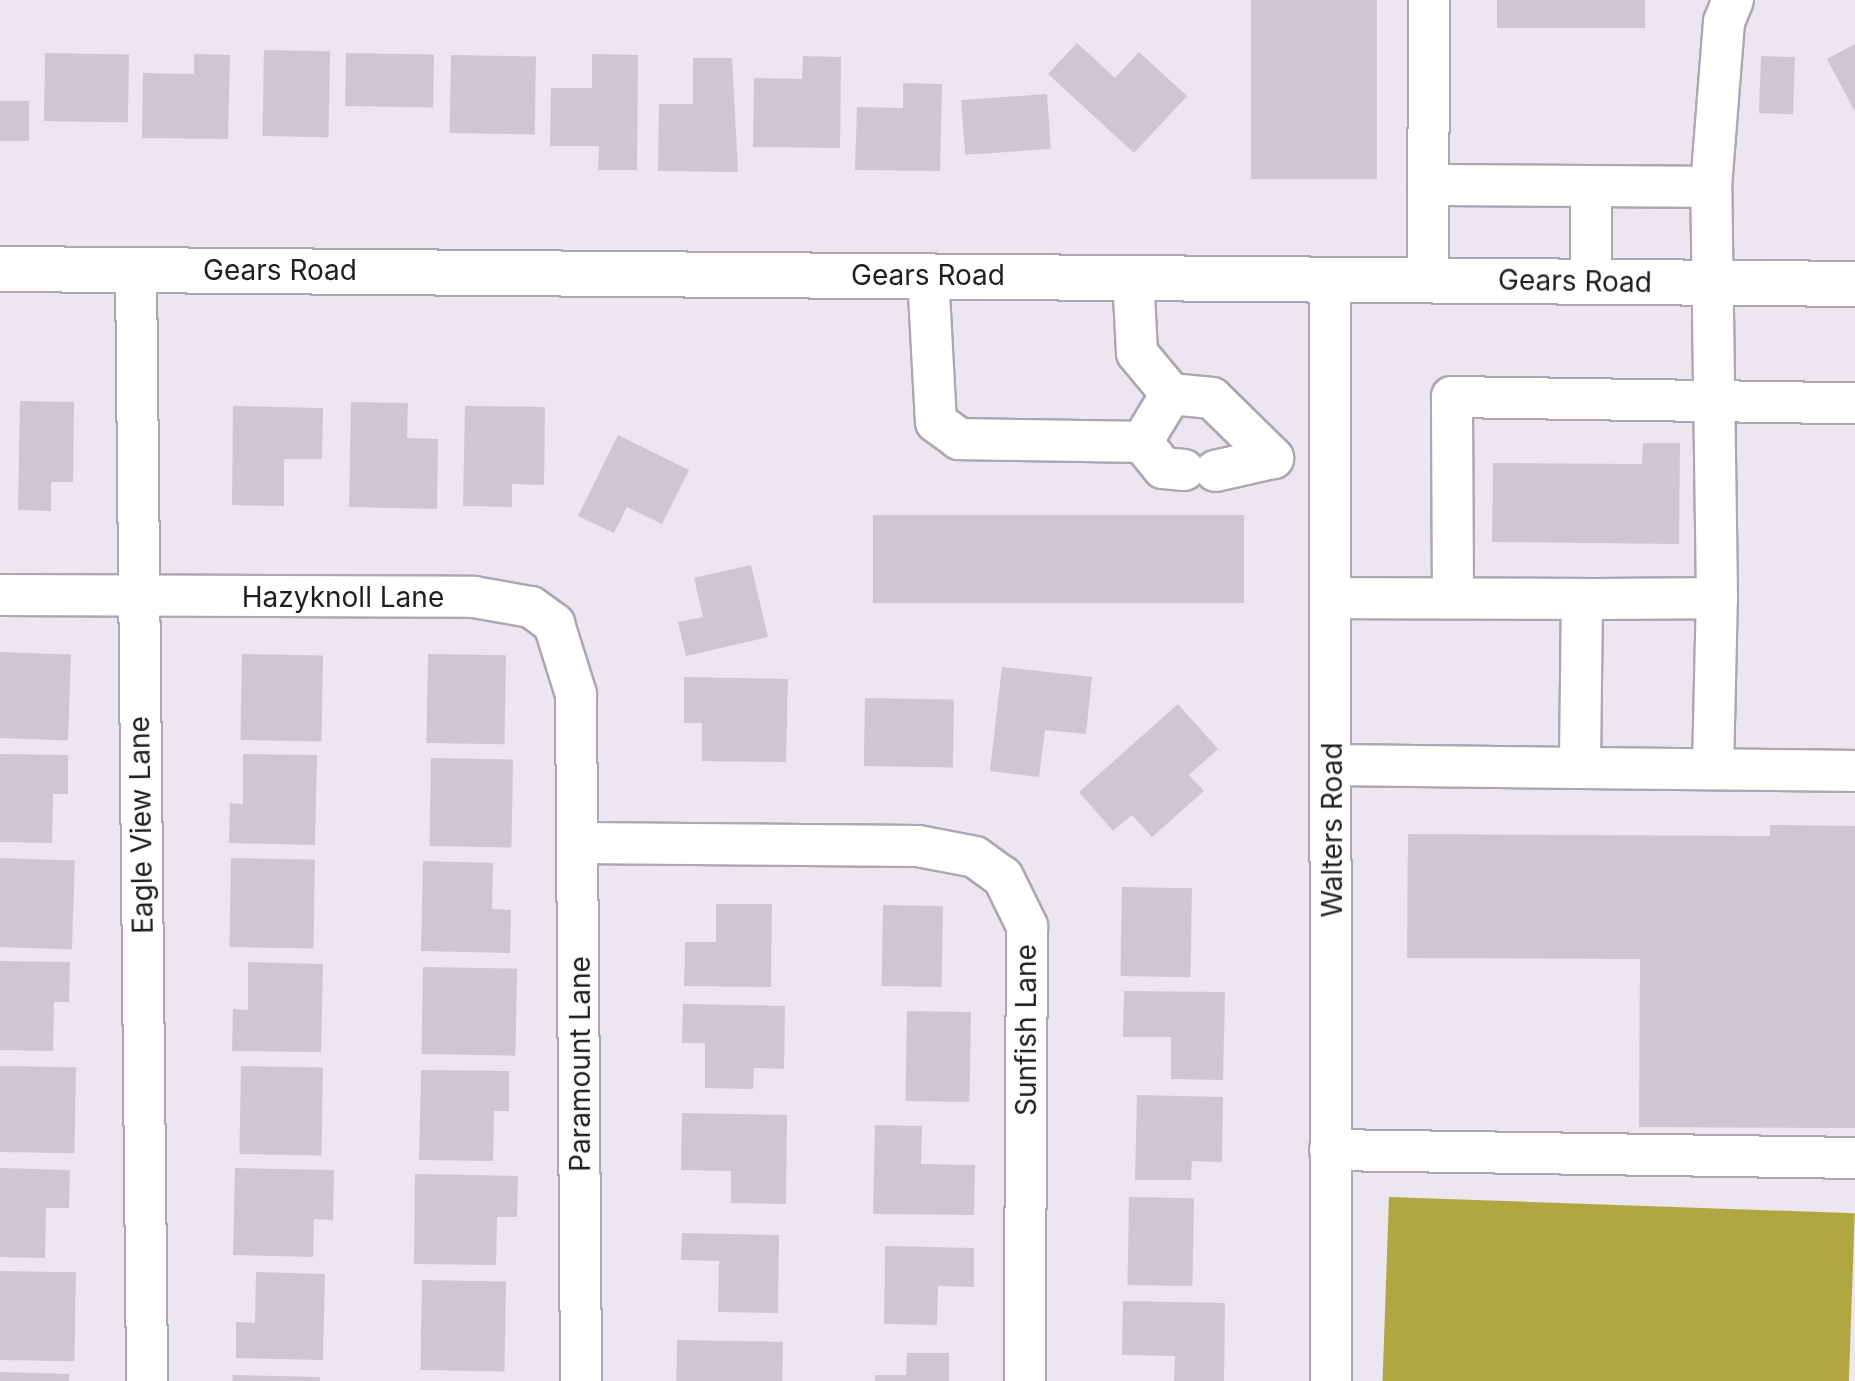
<!DOCTYPE html>
<html>
<head>
<meta charset="utf-8">
<style>
  body { margin:0 }
  #map { position:relative; width:1855px; height:1381px; overflow:hidden; background:#ece6f0; font-family:Inter,sans-serif }
  div>[style] { position:absolute }
  .forest>* { inset:0; background:#b0a740; transform-origin:0 0 }
  .building>* { inset:0; background:#cdc7d1; transform-origin:0 0 }
  .roads { filter:drop-shadow(2px 0 #aca7b0) drop-shadow(-2px 0 #aca7b0) drop-shadow(0 2px #aca7b0) drop-shadow(0 -2px #aca7b0) }
  .minor>* { height:40px; margin:-20px; padding:0 20px; transform-origin:20px; border-radius:20px; background:#fff }
  .major>* { height:44px; margin:-22px; padding:0 22px; transform-origin:22px; border-radius:22px; background:#fff }
  span { translate:-50% -50%; white-space:nowrap; text-align:center; line-height:1.15; -webkit-text-stroke:6px #fff; paint-order:stroke }
  .street-label { font-size:28px; color:#201e22 }
</style>
</head>
<body>
<div id="map">
  <div class="forest">
    <div style="left:1389px;top:1197px;width:466px;height:184px;rotate:2deg"></div>
  </div>
  <div class="building">
    <div style="left:1251px;top:0;width:126px;height:179px"></div>
    <div style="left:1497px;top:0;width:148px;height:28px"></div>
    <div style="clip-path:polygon(1077px 43px,1115px 78px,1139px 52px,1187px 96px,1134px 153px,1048px 74px)"></div>
    <div style="clip-path:polygon(1855px 44px,1855px 112px,1827px 59px)"></div>
    <div style="left:264px;top:50px;width:66px;height:86px;rotate:1deg"></div>
    <div style="left:45px;top:53px;width:84px;height:68px;rotate:1deg"></div>
    <div style="left:346px;top:53px;width:88px;height:53px;rotate:1deg"></div>
    <div style="clip-path:polygon(194px 54px,230px 55px,228px 139px,142px 138px,143px 73px,194px 74px)"></div>
    <div style="clip-path:polygon(592px 54px,638px 55px,637px 170px,598px 170px,599px 146px,550px 146px,551px 88px,592px 88px)"></div>
    <div style="left:451px;top:55px;width:85px;height:78px;rotate:1deg"></div>
    <div style="clip-path:polygon(803px 56px,841px 57px,840px 148px,753px 147px,754px 78px,802px 79px)"></div>
    <div style="left:1761px;top:56px;width:34px;height:57px;rotate:2deg"></div>
    <div style="clip-path:polygon(693px 58px,732px 58px,738px 172px,658px 171px,659px 104px,693px 104px)"></div>
    <div style="clip-path:polygon(903px 83px,942px 84px,940px 171px,855px 170px,857px 107px,903px 108px)"></div>
    <div style="left:1047px;top:94px;width:55px;height:86px;rotate:86deg"></div>
    <div style="left:0;top:101px;width:29px;height:40px"></div>
    <div style="clip-path:polygon(20px 401px,74px 402px,73px 482px,51px 482px,51px 511px,18px 510px)"></div>
    <div style="clip-path:polygon(351px 402px,408px 403px,407px 438px,438px 439px,437px 509px,349px 507px)"></div>
    <div style="clip-path:polygon(233px 406px,323px 408px,322px 459px,284px 459px,284px 506px,232px 505px)"></div>
    <div style="clip-path:polygon(465px 406px,545px 407px,544px 485px,512px 484px,512px 507px,463px 506px)"></div>
    <div style="clip-path:polygon(618px 435px,689px 470px,662px 524px,627px 507px,614px 533px,578px 516px)"></div>
    <div style="clip-path:polygon(1643px 443px,1680px 443px,1679px 544px,1492px 542px,1493px 463px,1642px 464px)"></div>
    <div style="left:873px;top:515px;width:371px;height:88px"></div>
    <div style="clip-path:polygon(751px 565px,768px 637px,686px 656px,678px 622px,703px 617px,694px 578px)"></div>
    <div style="left:0;top:652px;width:71px;height:86px;rotate:2deg"></div>
    <div style="left:242px;top:654px;width:81px;height:86px;rotate:1deg"></div>
    <div style="left:428px;top:654px;width:78px;height:89px;rotate:1deg"></div>
    <div style="clip-path:polygon(1002px 667px,1092px 677px,1086px 734px,1045px 730px,1039px 777px,990px 771px)"></div>
    <div style="clip-path:polygon(684px 677px,788px 679px,786px 762px,702px 761px,702px 723px,684px 723px)"></div>
    <div style="left:865px;top:698px;width:89px;height:68px;rotate:1deg"></div>
    <div style="clip-path:polygon(1178px 704px,1218px 749px,1189px 775px,1204px 791px,1152px 837px,1132px 815px,1113px 831px,1079px 792px)"></div>
    <div style="clip-path:polygon(0 754px,68px 755px,68px 794px,53px 794px,52px 843px,0 842px)"></div>
    <div style="clip-path:polygon(243px 754px,317px 755px,315px 845px,229px 843px,230px 803px,243px 804px)"></div>
    <div style="left:431px;top:758px;width:82px;height:88px;rotate:1deg"></div>
    <div style="clip-path:polygon(1770px 825px,1855px 826px,1855px 1128px,1639px 1127px,1640px 959px,1407px 958px,1408px 834px,1770px 836px)"></div>
    <div style="left:0;top:858px;width:75px;height:89px;rotate:2deg"></div>
    <div style="left:231px;top:858px;width:84px;height:89px;rotate:1deg"></div>
    <div style="clip-path:polygon(423px 861px,493px 863px,492px 909px,511px 910px,510px 953px,421px 951px)"></div>
    <div style="left:1122px;top:887px;width:70px;height:89px;rotate:1deg"></div>
    <div style="clip-path:polygon(716px 904px,772px 904px,771px 987px,684px 986px,685px 942px,716px 942px)"></div>
    <div style="left:883px;top:905px;width:60px;height:81px;rotate:1deg"></div>
    <div style="clip-path:polygon(0 961px,70px 962px,69px 1002px,54px 1002px,53px 1051px,0 1050px)"></div>
    <div style="clip-path:polygon(248px 962px,323px 964px,321px 1052px,232px 1051px,233px 1009px,248px 1010px)"></div>
    <div style="left:423px;top:967px;width:94px;height:87px;rotate:1deg"></div>
    <div style="clip-path:polygon(1124px 991px,1225px 992px,1223px 1080px,1171px 1079px,1171px 1037px,1123px 1037px)"></div>
    <div style="clip-path:polygon(683px 1004px,785px 1006px,784px 1069px,754px 1068px,753px 1089px,705px 1088px,705px 1043px,682px 1043px)"></div>
    <div style="left:907px;top:1011px;width:64px;height:90px;rotate:1deg"></div>
    <div style="left:0;top:1066px;width:76px;height:86px;rotate:1deg"></div>
    <div style="left:241px;top:1066px;width:82px;height:88px;rotate:1deg"></div>
    <div style="clip-path:polygon(421px 1070px,509px 1071px,509px 1111px,494px 1111px,493px 1161px,419px 1160px)"></div>
    <div style="clip-path:polygon(1137px 1095px,1223px 1097px,1222px 1162px,1192px 1161px,1191px 1180px,1135px 1180px)"></div>
    <div style="clip-path:polygon(682px 1113px,787px 1115px,786px 1204px,731px 1203px,731px 1171px,681px 1170px)"></div>
    <div style="clip-path:polygon(875px 1125px,922px 1126px,921px 1164px,975px 1165px,974px 1215px,873px 1214px)"></div>
    <div style="clip-path:polygon(0 1168px,70px 1170px,69px 1208px,46px 1208px,45px 1258px,0 1257px)"></div>
    <div style="clip-path:polygon(235px 1168px,334px 1170px,333px 1220px,314px 1219px,313px 1257px,233px 1255px)"></div>
    <div style="clip-path:polygon(415px 1174px,518px 1176px,517px 1217px,497px 1217px,496px 1265px,414px 1264px)"></div>
    <div style="left:1129px;top:1197px;width:65px;height:88px;rotate:1deg"></div>
    <div style="clip-path:polygon(682px 1233px,779px 1235px,778px 1313px,718px 1312px,719px 1261px,681px 1260px)"></div>
    <div style="clip-path:polygon(885px 1246px,974px 1248px,974px 1287px,938px 1286px,937px 1325px,884px 1324px)"></div>
    <div style="left:0;top:1271px;width:76px;height:89px;rotate:1deg"></div>
    <div style="clip-path:polygon(256px 1272px,325px 1274px,323px 1360px,236px 1358px,236px 1322px,255px 1323px)"></div>
    <div style="left:422px;top:1280px;width:84px;height:90px;rotate:1deg"></div>
    <div style="clip-path:polygon(1123px 1301px,1225px 1303px,1224px 1381px,1174px 1381px,1175px 1356px,1122px 1355px)"></div>
    <div style="left:677px;top:1340px;width:106px;height:41px;rotate:1deg"></div>
    <div style="clip-path:polygon(907px 1353px,949px 1353px,949px 1381px,875px 1381px,875px 1375px,906px 1375px)"></div>
    <div style="clip-path:polygon(0 1372px,69px 1374px,69px 1381px,0 1381px)"></div>
    <div style="clip-path:polygon(233px 1375px,320px 1377px,320px 1381px,232px 1381px)"></div>
  </div>
  <div class="roads">
    <div class="minor">
      <div style="left:1428px;top:185px;width:283px;rotate:0.4deg"></div>
      <div style="left:136px;top:269px;width:1112px;rotate:89.43deg"></div>
      <div style="left:928px;top:275px;width:147px;rotate:86.9deg"></div>
      <div style="left:936px;top:422px;width:29px;rotate:36deg"></div>
      <div style="left:959px;top:439px;width:183px;rotate:0.9deg"></div>
      <div style="left:1133px;top:276px;width:77px;rotate:87deg"></div>
      <div style="left:1137px;top:353px;width:53px;rotate:50.3deg"></div>
      <div style="left:1330px;top:278px;width:1103px;rotate:89.95deg"></div>
      <div style="left:1428px;top:280px;width:280px;rotate:-89.8deg"></div>
      <div style="left:1591px;top:281px;width:95px;rotate:-90deg"></div>
      <div style="left:1184px;top:470px;width:21px;rotate:-175deg"></div>
      <div style="left:1163px;top:468px;width:33px;rotate:-129deg"></div>
      <div style="left:1142px;top:442px;width:56px;rotate:-58.9deg"></div>
      <div style="left:1171px;top:394px;width:41px;rotate:5.6deg"></div>
      <div style="left:1212px;top:398px;width:86px;rotate:44.5deg"></div>
      <div style="left:1273px;top:458px;width:59px;rotate:167.4deg"></div>
      <div style="left:0;top:595px;width:474px;rotate:0.2deg"></div>
      <div style="left:474px;top:597px;width:58px;rotate:10deg"></div>
      <div style="left:531px;top:607px;width:29px;rotate:36deg"></div>
      <div style="left:554px;top:624px;width:73px;rotate:72.6deg"></div>
      <div style="left:576px;top:694px;width:687px;rotate:89.58deg"></div>
      <div style="left:1453px;top:597px;width:200px;rotate:-90.3deg"></div>
      <div style="left:1452px;top:397px;width:403px;rotate:0.9deg"></div>
      <div style="left:1330px;top:598px;width:252px;rotate:0.2deg"></div>
      <div style="left:1582px;top:599px;width:169px;rotate:90.7deg"></div>
      <div style="left:1580px;top:768px;width:247px;rotate:-179.3deg"></div>
      <div style="left:1582px;top:599px;width:135px;rotate:-0.4deg"></div>
      <div style="left:1717px;top:598px;width:411px;rotate:-90.8deg"></div>
      <div style="left:1711px;top:187px;width:166px;rotate:-85.5deg"></div>
      <div style="left:1724px;top:22px;width:24px;rotate:-68deg"></div>
      <div style="left:1580px;top:768px;width:275px;rotate:0.6deg"></div>
      <div style="left:1713px;top:769px;width:171px;rotate:-88.7deg"></div>
      <div style="left:579px;top:843px;width:339px;rotate:0.5deg"></div>
      <div style="left:918px;top:846px;width:58px;rotate:10.9deg"></div>
      <div style="left:975px;top:857px;width:34px;rotate:36deg"></div>
      <div style="left:1003px;top:877px;width:55px;rotate:63.9deg"></div>
      <div style="left:1027px;top:926px;width:455px;rotate:90.3deg"></div>
      <div style="left:1330px;top:1150px;width:525px;rotate:0.87deg"></div>
    </div>
    <div class="major">
      <div style="left:0;top:269px;width:1855px;rotate:0.46deg"></div>
    </div>
  </div>
  <div class="street-label">
    <span style="left:280px;top:270px">Gears Road</span>
    <span style="left:928px;top:275px">Gears Road</span>
    <span style="left:1575px;top:281px;rotate:1deg">Gears Road</span>
    <span style="left:343px;top:597px">Hazyknoll Lane</span>
    <span style="left:141px;top:825px;rotate:-91deg">Eagle View Lane</span>
    <span style="left:1332px;top:830px;rotate:-90deg">Walters Road</span>
    <span style="left:1026px;top:1030px;rotate:-90deg">Sunfish Lane</span>
    <span style="left:580px;top:1064px;rotate:-90deg">Paramount Lane</span>
  </div>
</div>
</body>
</html>
